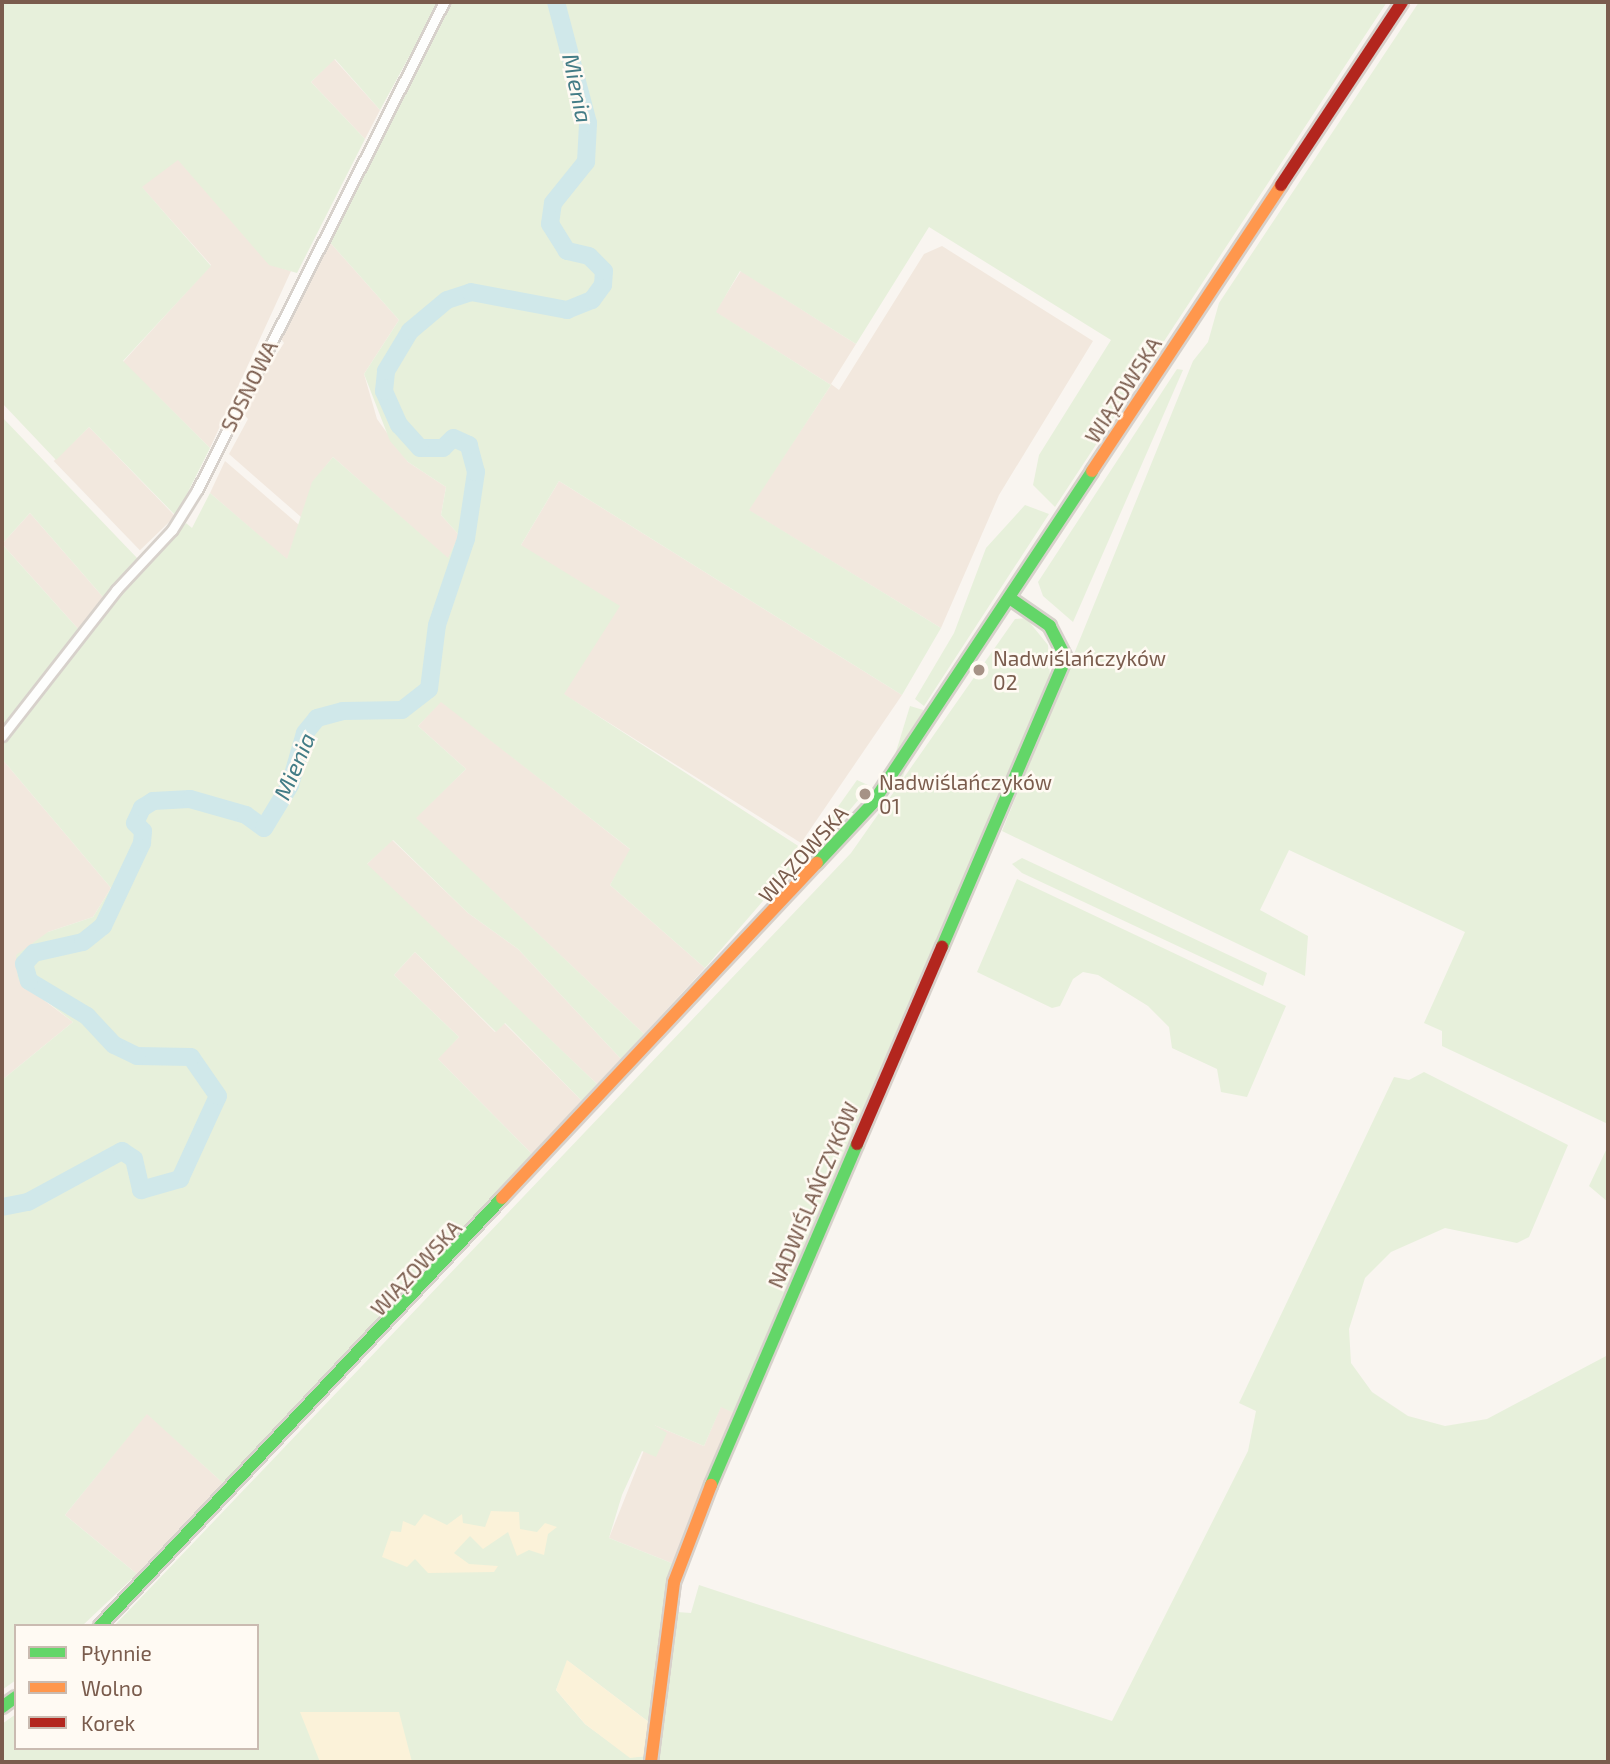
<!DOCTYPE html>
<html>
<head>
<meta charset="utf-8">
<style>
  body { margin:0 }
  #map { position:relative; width:1610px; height:1764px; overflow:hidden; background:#f9f5f0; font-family:"Exo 2",sans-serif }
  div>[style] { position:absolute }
  .residential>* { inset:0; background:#f2e8de; transform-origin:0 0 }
  .green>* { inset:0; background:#e7f0db; transform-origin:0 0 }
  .sand>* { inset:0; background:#fbf2d9 }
  .river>* { height:18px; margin:-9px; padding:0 9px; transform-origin:9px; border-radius:9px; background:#d0e8ea }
  .roads { filter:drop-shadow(2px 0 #d7d1cb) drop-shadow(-2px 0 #d7d1cb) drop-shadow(0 2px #d7d1cb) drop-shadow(0 -2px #d7d1cb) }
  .street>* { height:9px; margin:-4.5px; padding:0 4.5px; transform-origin:4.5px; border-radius:4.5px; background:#fefefd }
  .fast>* { height:12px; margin:-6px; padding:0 6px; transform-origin:6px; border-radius:6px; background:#63d668 }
  .slow>* { height:12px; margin:-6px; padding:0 6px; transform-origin:6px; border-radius:6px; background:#ff974d }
  .jam>* { height:12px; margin:-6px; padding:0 6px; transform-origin:6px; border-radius:6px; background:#b3261e }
  .dots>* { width:19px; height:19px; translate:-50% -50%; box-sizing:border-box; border:4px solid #fffaf3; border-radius:50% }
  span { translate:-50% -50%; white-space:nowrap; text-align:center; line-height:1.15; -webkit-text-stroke:5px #fffaf3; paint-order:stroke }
  .street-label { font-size:21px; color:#7a5c4d }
  .poi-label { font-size:21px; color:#7a5c4d }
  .left { translate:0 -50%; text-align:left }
  .water-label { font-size:23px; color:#437c86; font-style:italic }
  .frame { position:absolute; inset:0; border:4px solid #7a5c4d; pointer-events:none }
  .legend { position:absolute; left:14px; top:1624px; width:245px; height:126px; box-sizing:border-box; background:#fffaf3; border:2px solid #cabbb1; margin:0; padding:9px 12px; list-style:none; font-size:21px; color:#7a5c4d }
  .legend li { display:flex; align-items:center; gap:14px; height:35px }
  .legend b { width:35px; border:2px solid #cabbb1 }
</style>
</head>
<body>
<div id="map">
  <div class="residential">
    <div style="clip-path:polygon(334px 59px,380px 110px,365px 139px,311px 82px)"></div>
    <div style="clip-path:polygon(117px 89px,269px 264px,291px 271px,210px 448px,123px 362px,211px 265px,90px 129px)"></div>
    <div style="clip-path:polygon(327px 239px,399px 320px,364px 374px,377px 419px,408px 462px,446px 487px,441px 515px,459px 535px,448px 559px,333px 457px,313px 482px,301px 517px,229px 454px,248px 419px,240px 410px,284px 343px,279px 336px)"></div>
    <div style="clip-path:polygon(942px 246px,1093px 341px,999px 495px,941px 628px,748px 510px,831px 385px,715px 312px,741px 271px,856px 344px,831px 384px,839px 390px,924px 254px)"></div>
    <div style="left:89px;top:427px;width:124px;height:49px;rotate:46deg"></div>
    <div style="clip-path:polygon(225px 461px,299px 525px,287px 560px,210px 493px)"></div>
    <div style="clip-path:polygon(559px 481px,902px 695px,801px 843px,563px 694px,521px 545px)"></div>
    <div style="clip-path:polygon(30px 513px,103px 597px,80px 631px,2px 544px)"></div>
    <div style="clip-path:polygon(441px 701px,631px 850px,610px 885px,705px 968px,644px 1034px,415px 818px,466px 769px,418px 726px)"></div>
    <div style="clip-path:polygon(2px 759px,111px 888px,93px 917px,48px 932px,33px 992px,73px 1022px,2px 1080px)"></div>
    <div style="clip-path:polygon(392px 840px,468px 913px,518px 949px,621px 1059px,597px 1084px,366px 865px)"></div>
    <div style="clip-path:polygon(415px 952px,495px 1032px,504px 1023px,582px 1101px,532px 1154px,437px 1058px,459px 1037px,394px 975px)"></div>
    <div style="clip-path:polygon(721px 1406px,734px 1413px,674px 1564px,609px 1538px,654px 1425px,704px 1446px)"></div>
    <div style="clip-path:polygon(147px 1413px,224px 1484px,137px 1574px,65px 1515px)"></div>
  </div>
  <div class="green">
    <div style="clip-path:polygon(2px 2px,439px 2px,380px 110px,335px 59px,311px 82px,365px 139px,297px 273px,269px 265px,178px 160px,142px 187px,211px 266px,123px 361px,210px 448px,176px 516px,89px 427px,56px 460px,2px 403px)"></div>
    <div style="clip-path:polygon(449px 2px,1387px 2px,1055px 507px,1033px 485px,1039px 455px,1111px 340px,929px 227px,856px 344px,740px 271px,716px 312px,831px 385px,749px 510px,941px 628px,902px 695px,559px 481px,521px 545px,620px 606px,564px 694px,806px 851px,705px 968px,610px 885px,630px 849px,441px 702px,418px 726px,466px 769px,416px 818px,644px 1034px,621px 1059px,518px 949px,468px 913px,393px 840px,367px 864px,597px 1084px,582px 1101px,505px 1023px,496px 1032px,415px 952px,394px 975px,459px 1037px,438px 1059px,532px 1154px,224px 1484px,147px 1414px,65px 1515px,137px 1574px,82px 1626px,16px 1626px,16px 1680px,2px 1690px,2px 1080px,73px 1022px,18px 979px,16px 955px,48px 932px,93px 917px,111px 888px,2px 759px,2px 745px,119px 595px,186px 523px,192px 528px,210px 493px,287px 559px,312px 482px,333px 457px,448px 558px,459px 535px,441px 515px,446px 487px,408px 462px,390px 441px,364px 374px,399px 320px,327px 239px)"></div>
    <div style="clip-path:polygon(1419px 2px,1608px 2px,1608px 1124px,1442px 1046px,1442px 1031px,1424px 1023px,1465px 932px,1289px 850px,1260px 910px,1308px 936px,1305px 976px,1002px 831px,1193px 361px,1208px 342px,1219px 303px)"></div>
    <div style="clip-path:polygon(1177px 369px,1183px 370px,1073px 622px,1043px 596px,1038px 582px)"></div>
    <div style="clip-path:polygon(2px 417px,138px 559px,103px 597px,30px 513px,2px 544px,80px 631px,2px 729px)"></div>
    <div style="clip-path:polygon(1025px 505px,1049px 514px,924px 706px,915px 699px,954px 633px,986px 548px)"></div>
    <div style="clip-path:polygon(1026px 618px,1048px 645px,1050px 676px,734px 1413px,721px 1407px,704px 1446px,654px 1425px,667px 1433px,656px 1457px,642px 1451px,622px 1495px,609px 1538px,674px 1564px,650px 1723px,568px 1661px,556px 1690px,585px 1724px,630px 1757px,647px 1756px,646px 1762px,2px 1762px,2px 1724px,16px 1714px,16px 1748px,257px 1748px,257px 1626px,114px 1626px,851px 853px,1015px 619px)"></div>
    <div style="left:910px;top:706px;width:14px;height:80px;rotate:17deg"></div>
    <div style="clip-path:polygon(857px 780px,870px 786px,827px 837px,820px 832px)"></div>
    <div style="clip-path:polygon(1022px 858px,1267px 973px,1263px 986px,1022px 873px,1012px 864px)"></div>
    <div style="clip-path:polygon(1017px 879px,1286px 1006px,1247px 1097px,1221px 1092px,1217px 1069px,1172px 1048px,1169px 1027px,1148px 1006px,1098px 975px,1083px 972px,1073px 979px,1060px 1006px,1052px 1008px,977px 972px)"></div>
    <div style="clip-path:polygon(1424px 1072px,1568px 1145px,1529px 1237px,1517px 1243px,1445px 1228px,1391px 1252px,1365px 1278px,1349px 1329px,1351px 1363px,1372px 1392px,1408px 1416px,1445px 1426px,1487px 1419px,1608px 1355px,1608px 1762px,659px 1762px,677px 1612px,691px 1613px,699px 1585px,1112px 1721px,1248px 1451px,1256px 1411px,1239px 1403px,1394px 1077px,1409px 1080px)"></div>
    <div style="clip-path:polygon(1608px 1146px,1608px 1202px,1589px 1186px)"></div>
  </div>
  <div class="sand">
    <div style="clip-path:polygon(491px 1511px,519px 1512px,520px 1529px,537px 1532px,545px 1523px,557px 1527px,548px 1534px,544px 1555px,529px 1550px,517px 1556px,508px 1532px,483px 1549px,470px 1536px,454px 1553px,469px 1564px,498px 1566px,494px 1572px,428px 1573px,415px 1559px,407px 1567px,382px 1557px,391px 1531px,401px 1532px,403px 1521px,415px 1526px,424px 1514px,447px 1525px,462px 1514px,463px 1523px,485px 1527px)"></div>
    <div style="clip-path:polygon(567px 1660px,650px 1723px,647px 1756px,630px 1758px,585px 1724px,556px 1690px)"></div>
    <div style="clip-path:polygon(300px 1712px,399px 1712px,412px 1762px,320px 1762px)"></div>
  </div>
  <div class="river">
    <div style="left:2px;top:1207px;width:26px;rotate:-11deg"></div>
    <div style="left:28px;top:1202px;width:107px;rotate:-28.5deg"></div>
    <div style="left:122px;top:1151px;width:14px;rotate:34deg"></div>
    <div style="left:134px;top:1159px;width:32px;rotate:77deg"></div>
    <div style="left:141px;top:1190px;width:41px;rotate:-15.8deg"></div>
    <div style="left:180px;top:1179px;width:91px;rotate:-65.4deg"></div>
    <div style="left:218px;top:1096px;width:47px;rotate:-124.7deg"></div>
    <div style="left:191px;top:1057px;width:54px;rotate:-178.9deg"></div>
    <div style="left:137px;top:1056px;width:25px;rotate:-154deg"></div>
    <div style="left:114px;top:1045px;width:40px;rotate:-133deg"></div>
    <div style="left:87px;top:1016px;width:68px;rotate:-148.9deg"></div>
    <div style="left:29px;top:981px;width:18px;rotate:-106deg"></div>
    <div style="left:24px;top:964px;width:15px;rotate:-48deg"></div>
    <div style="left:34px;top:953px;width:50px;rotate:-12.7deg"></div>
    <div style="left:83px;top:942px;width:26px;rotate:-39deg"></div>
    <div style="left:103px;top:926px;width:92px;rotate:-64.8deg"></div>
    <div style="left:142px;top:843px;width:12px;rotate:-85deg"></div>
    <div style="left:143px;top:831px;width:11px;rotate:-135deg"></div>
    <div style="left:135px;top:823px;width:17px;rotate:-65deg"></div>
    <div style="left:142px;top:808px;width:13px;rotate:-32deg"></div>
    <div style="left:153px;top:801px;width:37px;rotate:-3deg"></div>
    <div style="left:190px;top:799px;width:58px;rotate:15.9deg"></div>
    <div style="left:246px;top:815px;width:22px;rotate:36deg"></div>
    <div style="left:264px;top:828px;width:50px;rotate:-58.8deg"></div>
    <div style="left:290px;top:785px;width:54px;rotate:-73.9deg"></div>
    <div style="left:305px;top:733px;width:19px;rotate:-51deg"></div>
    <div style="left:317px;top:718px;width:27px;rotate:-15deg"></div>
    <div style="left:343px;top:711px;width:59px;rotate:-1deg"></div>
    <div style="left:402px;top:710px;width:34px;rotate:-38deg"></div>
    <div style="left:429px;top:689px;width:64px;rotate:-82.9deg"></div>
    <div style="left:437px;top:625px;width:91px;rotate:-71.4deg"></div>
    <div style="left:466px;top:539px;width:68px;rotate:-81.5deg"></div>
    <div style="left:476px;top:472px;width:28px;rotate:-105deg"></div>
    <div style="left:469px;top:445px;width:17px;rotate:-156deg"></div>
    <div style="left:453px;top:438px;width:14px;rotate:135deg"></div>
    <div style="left:443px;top:448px;width:23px;rotate:180deg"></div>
    <div style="left:420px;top:448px;width:31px;rotate:-132deg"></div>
    <div style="left:399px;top:425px;width:37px;rotate:-114deg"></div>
    <div style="left:384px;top:391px;width:20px;rotate:-84deg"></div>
    <div style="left:386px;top:371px;width:47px;rotate:-59deg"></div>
    <div style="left:410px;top:331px;width:48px;rotate:-40deg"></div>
    <div style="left:447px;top:300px;width:25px;rotate:-18deg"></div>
    <div style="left:471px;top:292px;width:98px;rotate:10.6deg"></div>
    <div style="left:567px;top:310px;width:27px;rotate:-22deg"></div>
    <div style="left:592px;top:300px;width:19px;rotate:-54deg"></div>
    <div style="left:603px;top:285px;width:14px;rotate:-86deg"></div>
    <div style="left:604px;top:271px;width:21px;rotate:-135deg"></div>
    <div style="left:589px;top:256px;width:23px;rotate:-167deg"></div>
    <div style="left:567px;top:251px;width:32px;rotate:-122deg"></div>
    <div style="left:550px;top:224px;width:21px;rotate:-82deg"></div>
    <div style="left:553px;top:203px;width:53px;rotate:-51.2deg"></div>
    <div style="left:586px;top:162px;width:39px;rotate:-87deg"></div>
    <div style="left:588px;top:123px;width:125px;rotate:-104.8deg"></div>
  </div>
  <div class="roads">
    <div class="street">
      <div style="left:2px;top:736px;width:185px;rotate:-52deg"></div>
      <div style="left:116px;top:590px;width:82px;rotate:-47deg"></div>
      <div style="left:172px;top:530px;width:47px;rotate:-58deg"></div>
      <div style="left:197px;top:490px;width:547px;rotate:-63.15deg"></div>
    </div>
    <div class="fast">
      <div style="left:817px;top:863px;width:81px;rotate:-47deg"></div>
      <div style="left:872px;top:804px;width:399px;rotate:-56.5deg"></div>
      <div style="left:942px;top:947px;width:314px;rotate:-66.8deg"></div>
      <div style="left:1066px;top:658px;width:36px;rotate:-117deg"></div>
      <div style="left:1050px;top:626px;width:47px;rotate:-145.3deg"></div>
      <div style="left:711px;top:1485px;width:371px;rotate:-66.8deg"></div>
      <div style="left:100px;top:1626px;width:587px;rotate:-46.79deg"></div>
      <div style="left:2px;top:1707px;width:17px;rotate:-36deg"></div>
    </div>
    <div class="slow">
      <div style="left:1092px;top:471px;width:343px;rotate:-56.5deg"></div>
      <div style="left:502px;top:1198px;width:460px;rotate:-46.8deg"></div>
      <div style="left:651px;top:1762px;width:181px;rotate:-82.7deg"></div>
      <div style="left:674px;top:1582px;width:104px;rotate:-69.1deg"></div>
    </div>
    <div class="jam">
      <div style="left:1281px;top:185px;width:219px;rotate:-56.5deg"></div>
      <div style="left:857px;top:1144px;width:215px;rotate:-66.7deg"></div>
    </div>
  </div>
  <div class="dots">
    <div style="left:979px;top:670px;background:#a69286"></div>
    <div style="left:865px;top:794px;background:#a69286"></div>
  </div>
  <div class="street-label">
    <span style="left:249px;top:386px;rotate:-63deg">SOSNOWA</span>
    <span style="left:1123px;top:390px;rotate:-57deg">WIĄZOWSKA</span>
    <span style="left:803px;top:854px;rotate:-48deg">WIĄZOWSKA</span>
    <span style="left:813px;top:1195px;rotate:-67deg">NADWIŚLAŃCZYKÓW</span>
    <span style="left:416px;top:1268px;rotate:-47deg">WIĄZOWSKA</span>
  </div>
  <div class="poi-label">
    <span class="left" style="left:993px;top:670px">Nadwiślańczyków<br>02</span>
    <span class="left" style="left:879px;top:794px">Nadwiślańczyków<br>01</span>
  </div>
  <div class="water-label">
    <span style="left:578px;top:88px;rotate:78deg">Mienia</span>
    <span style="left:294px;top:766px;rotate:-67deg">Mienia</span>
  </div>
  <div class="frame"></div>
  <ul class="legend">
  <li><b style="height:9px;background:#63d668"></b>Płynnie</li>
  <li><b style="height:9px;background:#ff974d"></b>Wolno</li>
  <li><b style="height:9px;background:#b3261e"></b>Korek</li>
  </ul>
</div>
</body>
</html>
